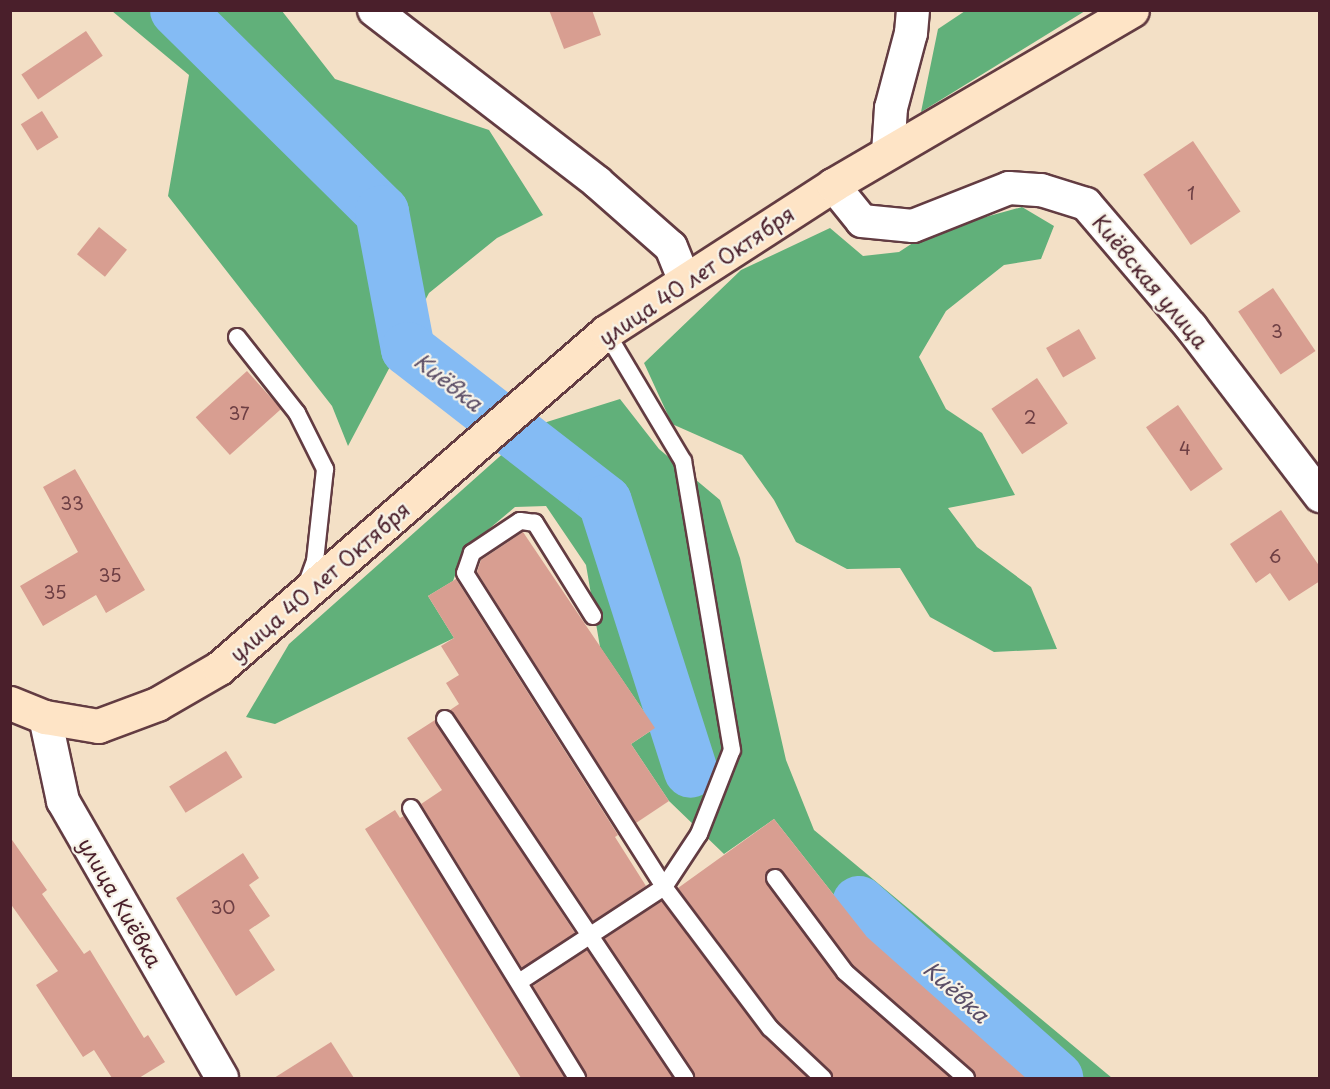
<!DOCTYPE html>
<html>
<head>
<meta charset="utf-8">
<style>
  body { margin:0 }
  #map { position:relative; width:1330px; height:1089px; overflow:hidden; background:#f3e0c6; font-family:"Playpen Sans",sans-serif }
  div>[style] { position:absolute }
  .forest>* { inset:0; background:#61b07a }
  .river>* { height:54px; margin:-27px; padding:0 27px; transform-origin:27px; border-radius:27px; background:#84bbf4 }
  .building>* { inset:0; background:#d89e91; transform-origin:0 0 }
  .roads { filter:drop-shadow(2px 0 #633c42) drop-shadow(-2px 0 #633c42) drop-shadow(0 2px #633c42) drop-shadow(0 -2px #633c42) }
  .service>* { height:16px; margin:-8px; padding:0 8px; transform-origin:8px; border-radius:8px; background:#fff }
  .minor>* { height:32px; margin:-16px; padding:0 16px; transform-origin:16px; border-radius:16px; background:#fff }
  .secondary>* { height:33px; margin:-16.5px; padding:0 16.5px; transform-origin:16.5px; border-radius:16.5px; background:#fee4c6 }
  span { translate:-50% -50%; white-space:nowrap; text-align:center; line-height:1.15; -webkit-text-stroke:4.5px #f7f3e8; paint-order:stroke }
  .number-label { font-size:18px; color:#6e3f44 }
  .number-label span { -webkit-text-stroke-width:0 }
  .street-label { font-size:21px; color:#4a1f2b }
  .water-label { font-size:22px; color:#5b4e67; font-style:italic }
  .frame { position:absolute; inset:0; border:12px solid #4a1f2b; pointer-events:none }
</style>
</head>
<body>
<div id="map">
  <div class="forest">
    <div style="clip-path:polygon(112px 11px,282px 11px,335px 79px,489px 130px,543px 215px,497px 238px,429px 293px,348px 446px,332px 406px,168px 196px,189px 75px)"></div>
    <div style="clip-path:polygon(965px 11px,965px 10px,1085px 11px,921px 112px,938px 29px)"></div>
    <div style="clip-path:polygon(1022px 207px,1054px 226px,1041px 259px,1004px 265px,946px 311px,919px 357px,946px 409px,982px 433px,1015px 495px,948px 508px,977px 547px,1031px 587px,1057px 649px,994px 652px,930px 617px,900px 568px,847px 569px,796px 542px,774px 500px,742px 455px,672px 424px,644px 363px,741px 270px,830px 228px,863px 256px,899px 252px,928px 233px)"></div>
    <div style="clip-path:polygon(620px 399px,659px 449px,720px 500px,740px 558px,786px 760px,814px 830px,1112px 1078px,1026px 1078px,867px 937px,774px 819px,724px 854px,669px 801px,631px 744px,655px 728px,600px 647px,586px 565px,546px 506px,515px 507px,464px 550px,453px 581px,428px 596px,454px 638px,275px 724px,246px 717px,289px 644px,534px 426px)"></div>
  </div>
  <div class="river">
    <div style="left:177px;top:10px;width:288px;rotate:44.6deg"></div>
    <div style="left:382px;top:212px;width:139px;rotate:79.3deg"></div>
    <div style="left:408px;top:349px;width:249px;rotate:37.8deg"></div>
    <div style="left:605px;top:502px;width:282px;rotate:72.3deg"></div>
    <div style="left:859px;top:903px;width:264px;rotate:41.6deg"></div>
  </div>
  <div class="building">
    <div style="clip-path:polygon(549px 10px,592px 10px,601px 35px,564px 49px)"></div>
    <div style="left:86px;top:31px;width:30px;height:78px;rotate:56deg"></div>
    <div style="left:42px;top:111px;width:31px;height:25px;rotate:58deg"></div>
    <div style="left:1193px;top:141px;width:85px;height:60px;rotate:56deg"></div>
    <div style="left:99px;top:227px;width:36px;height:35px;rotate:39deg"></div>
    <div style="left:1273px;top:288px;width:76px;height:42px;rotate:56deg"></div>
    <div style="left:1079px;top:329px;width:34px;height:38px;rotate:60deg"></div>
    <div style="left:247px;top:371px;width:51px;height:69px;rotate:48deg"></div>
    <div style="left:1037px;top:378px;width:55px;height:55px;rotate:56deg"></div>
    <div style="left:1178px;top:405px;width:78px;height:39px;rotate:55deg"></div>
    <div style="clip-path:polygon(75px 469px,145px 590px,106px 613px,96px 595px,43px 626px,20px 586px,78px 552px,43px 487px)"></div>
    <div style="clip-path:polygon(1281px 510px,1320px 567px,1320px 581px,1289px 601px,1270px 573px,1256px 583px,1230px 544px)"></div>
    <div style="clip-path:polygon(523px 532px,655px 728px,631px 744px,669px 801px,636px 823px,477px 572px,481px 560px)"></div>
    <div style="clip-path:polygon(456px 579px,618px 835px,615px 837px,646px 886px,593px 921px,450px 710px,459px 704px,446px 683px,459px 675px,441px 646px,454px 638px,428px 596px)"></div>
    <div style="clip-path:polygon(435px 720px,575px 933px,522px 968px,421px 804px,442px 790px,407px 738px)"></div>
    <div style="left:226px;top:751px;width:31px;height:67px;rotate:58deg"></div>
    <div style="clip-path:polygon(395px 810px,400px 818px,404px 816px,565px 1078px,521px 1078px,365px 829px)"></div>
    <div style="clip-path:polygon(774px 819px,867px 937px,1026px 1078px,976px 1078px,973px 1070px,853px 965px,783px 872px,773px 868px,765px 874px,767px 884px,837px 978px,951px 1078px,833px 1078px,830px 1070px,778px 1021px,678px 888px)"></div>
    <div style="clip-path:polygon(10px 837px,47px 890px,42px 894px,84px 954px,90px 950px,144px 1038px,148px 1035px,165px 1062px,139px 1078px,112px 1078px,94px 1050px,83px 1057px,36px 985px,58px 971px,10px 903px)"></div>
    <div style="clip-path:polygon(243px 853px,259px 878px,249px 885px,270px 916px,249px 930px,275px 970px,236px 996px,176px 898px)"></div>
    <div style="clip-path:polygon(662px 901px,762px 1034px,808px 1078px,695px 1078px,604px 939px)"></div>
    <div style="clip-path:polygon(587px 950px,673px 1078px,587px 1078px,533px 986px)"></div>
    <div style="clip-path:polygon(331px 1042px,354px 1078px,274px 1078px)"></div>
  </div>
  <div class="roads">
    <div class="service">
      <div style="left:237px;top:337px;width:97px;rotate:51.7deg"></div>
      <div style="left:297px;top:413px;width:63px;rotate:63.4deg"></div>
      <div style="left:325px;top:469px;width:93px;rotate:96.2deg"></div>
      <div style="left:315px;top:561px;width:23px;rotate:110deg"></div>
      <div style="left:593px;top:616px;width:110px;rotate:-121.9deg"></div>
      <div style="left:535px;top:523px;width:15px;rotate:-172deg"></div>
      <div style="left:520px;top:521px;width:58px;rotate:146.3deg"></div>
      <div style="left:472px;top:553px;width:21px;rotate:109deg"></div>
      <div style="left:465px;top:573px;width:372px;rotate:57.6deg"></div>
      <div style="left:664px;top:887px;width:176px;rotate:53.1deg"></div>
      <div style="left:770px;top:1028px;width:73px;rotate:43.3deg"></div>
      <div style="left:445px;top:719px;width:432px;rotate:56.2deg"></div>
      <div style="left:411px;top:808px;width:317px;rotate:58.4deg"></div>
      <div style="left:775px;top:878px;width:117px;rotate:53.3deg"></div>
      <div style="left:845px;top:972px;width:161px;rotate:41.2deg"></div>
      <div style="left:519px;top:982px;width:173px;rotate:-33.2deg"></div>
      <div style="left:664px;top:887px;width:64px;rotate:-56.6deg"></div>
      <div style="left:699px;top:834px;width:90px;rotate:-68.6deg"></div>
      <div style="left:732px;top:750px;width:293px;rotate:-99.6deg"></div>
      <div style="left:683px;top:461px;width:150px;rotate:-120.8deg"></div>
    </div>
    <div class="minor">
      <div style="left:374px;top:10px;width:282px;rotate:37.6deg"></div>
      <div style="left:597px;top:182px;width:98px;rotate:41.3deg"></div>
      <div style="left:671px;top:247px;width:35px;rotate:68deg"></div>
      <div style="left:888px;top:153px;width:45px;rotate:-86.2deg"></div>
      <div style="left:891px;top:108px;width:78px;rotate:-75.1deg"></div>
      <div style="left:911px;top:33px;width:23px;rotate:-85deg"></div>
      <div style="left:833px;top:185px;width:46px;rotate:51.1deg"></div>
      <div style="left:862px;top:221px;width:51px;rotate:5.6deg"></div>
      <div style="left:913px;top:226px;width:103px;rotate:-21.6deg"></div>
      <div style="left:1009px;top:188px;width:32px;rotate:4deg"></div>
      <div style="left:1041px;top:190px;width:47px;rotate:17.3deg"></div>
      <div style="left:1086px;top:204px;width:162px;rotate:49.5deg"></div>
      <div style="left:1191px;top:327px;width:213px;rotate:52.6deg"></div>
      <div style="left:45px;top:717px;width:86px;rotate:77.9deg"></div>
      <div style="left:63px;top:801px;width:319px;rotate:60.1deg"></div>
    </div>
    <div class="secondary">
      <div style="left:10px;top:703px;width:38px;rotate:22deg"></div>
      <div style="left:45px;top:717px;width:54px;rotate:9.6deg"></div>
      <div style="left:98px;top:726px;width:63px;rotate:-20.4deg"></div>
      <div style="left:157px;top:704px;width:72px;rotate:-30.1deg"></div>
      <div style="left:219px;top:668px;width:513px;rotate:-40.97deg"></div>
      <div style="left:606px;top:332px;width:270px;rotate:-32.9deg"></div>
      <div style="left:833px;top:185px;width:346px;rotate:-30.3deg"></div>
    </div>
  </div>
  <div class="number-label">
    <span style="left:1191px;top:193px">1</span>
    <span style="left:1277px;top:331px">3</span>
    <span style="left:239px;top:413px">37</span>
    <span style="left:1030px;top:417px">2</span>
    <span style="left:1185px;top:448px">4</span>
    <span style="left:72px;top:503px">33</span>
    <span style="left:1275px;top:556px">6</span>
    <span style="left:110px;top:575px">35</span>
    <span style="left:55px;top:592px">35</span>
    <span style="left:223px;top:907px">30</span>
  </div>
  <div class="street-label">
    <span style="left:696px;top:275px;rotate:-34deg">улица 40 лет Октября</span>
    <span style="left:1151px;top:281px;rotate:50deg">Киёвская улица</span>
    <span style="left:319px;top:581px;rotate:-41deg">улица 40 лет Октября</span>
    <span style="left:121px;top:902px;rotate:60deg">улица Киёвка</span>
  </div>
  <div class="water-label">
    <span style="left:449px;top:381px;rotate:38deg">Киёвка</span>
    <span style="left:957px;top:991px;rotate:42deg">Киёвка</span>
  </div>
  <div class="frame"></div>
</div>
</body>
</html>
